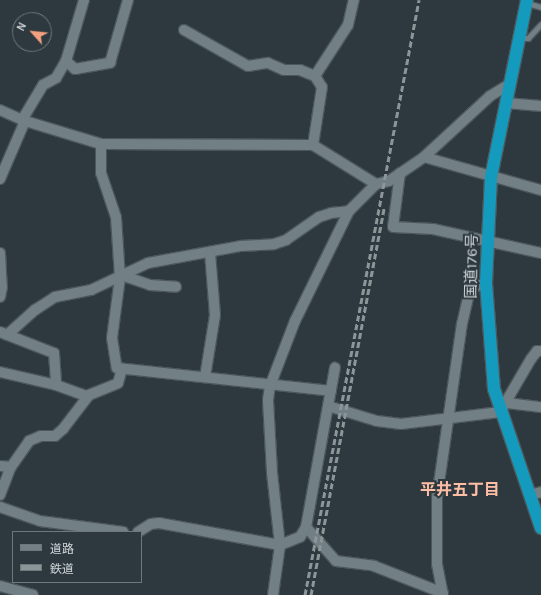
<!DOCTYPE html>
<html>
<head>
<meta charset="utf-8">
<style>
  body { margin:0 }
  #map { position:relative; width:541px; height:595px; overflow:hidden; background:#2d393e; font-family:Karla,"Noto Sans JP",sans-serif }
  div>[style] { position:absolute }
  .roads { filter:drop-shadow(1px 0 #4d575b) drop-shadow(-1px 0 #4d575b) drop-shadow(0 1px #4d575b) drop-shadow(0 -1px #4d575b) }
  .lane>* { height:5px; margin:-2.5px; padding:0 2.5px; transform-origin:2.5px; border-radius:2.5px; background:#727f84 }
  .street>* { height:10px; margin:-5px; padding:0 5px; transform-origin:5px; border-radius:5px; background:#727f84 }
  .highway>* { height:12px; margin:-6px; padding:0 6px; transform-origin:6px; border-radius:6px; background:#139abd }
  .rail>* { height:3px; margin-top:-1.5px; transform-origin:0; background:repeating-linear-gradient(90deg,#8c9598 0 6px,transparent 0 9px) }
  span { translate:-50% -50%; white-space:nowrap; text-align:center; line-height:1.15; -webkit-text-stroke:4px #2d393e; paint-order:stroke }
  .street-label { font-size:15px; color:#cfd6d9 }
  .neighbourhood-label { font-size:16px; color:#fdbea5; font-weight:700 }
  .legend { position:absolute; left:12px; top:531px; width:130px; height:52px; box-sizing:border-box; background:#2d393e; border:1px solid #6e787c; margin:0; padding:5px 7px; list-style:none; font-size:12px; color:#cfd6d9 }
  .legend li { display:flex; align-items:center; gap:8px; height:20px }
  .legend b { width:20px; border:1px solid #6e787c }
  .north { position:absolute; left:12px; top:12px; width:40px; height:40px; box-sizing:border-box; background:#2d393e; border:1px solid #6e787c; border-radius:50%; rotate:297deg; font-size:11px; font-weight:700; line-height:16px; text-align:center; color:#cfd6d9 }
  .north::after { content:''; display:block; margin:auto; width:14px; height:18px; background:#f2a07f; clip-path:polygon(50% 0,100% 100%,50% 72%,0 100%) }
</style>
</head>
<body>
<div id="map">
  <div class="roads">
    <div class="lane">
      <div style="left:527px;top:3px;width:15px;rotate:16deg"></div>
      <div style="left:520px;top:38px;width:8px"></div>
      <div style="left:528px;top:38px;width:19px;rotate:-47deg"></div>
    </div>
    <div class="street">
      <div style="left:184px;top:30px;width:73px;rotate:29.4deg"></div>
      <div style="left:248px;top:66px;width:20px;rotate:-9deg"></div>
      <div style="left:268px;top:63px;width:17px;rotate:24deg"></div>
      <div style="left:284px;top:70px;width:16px"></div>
      <div style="left:300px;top:70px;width:16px;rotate:22deg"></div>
      <div style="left:315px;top:76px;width:13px;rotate:58deg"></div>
      <div style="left:322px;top:87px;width:59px;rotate:98.8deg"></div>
      <div style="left:66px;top:61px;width:12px;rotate:42deg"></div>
      <div style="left:75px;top:69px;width:36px;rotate:-10deg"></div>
      <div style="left:110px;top:63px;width:66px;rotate:-74.1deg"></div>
      <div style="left:315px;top:76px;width:61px;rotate:-57.1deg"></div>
      <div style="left:348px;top:25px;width:26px;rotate:-77deg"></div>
      <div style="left:506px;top:103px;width:35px;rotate:5deg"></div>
      <div style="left:0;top:110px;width:24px;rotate:24deg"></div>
      <div style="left:22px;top:120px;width:83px;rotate:16.9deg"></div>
      <div style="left:101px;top:144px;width:212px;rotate:0.3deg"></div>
      <div style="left:313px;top:145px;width:74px;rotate:31.8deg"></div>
      <div style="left:376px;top:184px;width:13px;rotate:-13deg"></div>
      <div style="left:389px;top:181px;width:42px;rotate:-34.4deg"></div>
      <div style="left:424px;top:157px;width:90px;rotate:-42.7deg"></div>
      <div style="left:490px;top:96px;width:23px;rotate:-31deg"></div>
      <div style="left:22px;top:120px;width:41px;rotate:-59deg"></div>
      <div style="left:43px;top:85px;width:15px;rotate:-28deg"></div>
      <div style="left:56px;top:78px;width:20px;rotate:-60deg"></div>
      <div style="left:66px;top:61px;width:64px;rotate:-73.6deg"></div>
      <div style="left:101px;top:144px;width:29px;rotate:90deg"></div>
      <div style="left:101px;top:173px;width:46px;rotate:71.2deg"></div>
      <div style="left:116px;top:217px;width:61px;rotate:86.2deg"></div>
      <div style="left:120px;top:278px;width:61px;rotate:97.6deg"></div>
      <div style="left:112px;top:338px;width:30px;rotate:81deg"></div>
      <div style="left:117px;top:368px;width:215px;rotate:6.1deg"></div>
      <div style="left:424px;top:157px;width:122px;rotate:15.8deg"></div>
      <div style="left:400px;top:173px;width:54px;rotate:97.4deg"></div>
      <div style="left:393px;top:227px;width:40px;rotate:2.9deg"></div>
      <div style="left:433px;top:229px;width:111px;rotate:12.5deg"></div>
      <div style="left:0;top:179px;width:63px;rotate:-66.7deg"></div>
      <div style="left:0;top:253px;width:34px;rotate:87deg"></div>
      <div style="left:2px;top:287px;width:10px;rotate:101deg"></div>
      <div style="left:124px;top:276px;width:28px;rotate:19deg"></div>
      <div style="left:150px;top:285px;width:26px;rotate:4deg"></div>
      <div style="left:0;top:332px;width:58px;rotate:21.3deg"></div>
      <div style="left:54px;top:353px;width:32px;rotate:86deg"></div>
      <div style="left:7px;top:335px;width:38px;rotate:-42deg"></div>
      <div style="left:35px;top:310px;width:24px;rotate:-33deg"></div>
      <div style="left:55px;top:297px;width:37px;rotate:-11deg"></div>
      <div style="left:91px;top:290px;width:63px;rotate:-25.3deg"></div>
      <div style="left:148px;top:263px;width:95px;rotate:-10.4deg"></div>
      <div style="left:241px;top:246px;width:33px;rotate:-3deg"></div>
      <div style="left:274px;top:244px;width:13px;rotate:-18deg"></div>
      <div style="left:286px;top:240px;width:40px;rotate:-34.9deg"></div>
      <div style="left:319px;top:217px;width:13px;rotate:-18deg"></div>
      <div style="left:331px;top:213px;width:18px;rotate:-6deg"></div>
      <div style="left:0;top:372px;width:57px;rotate:13.1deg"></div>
      <div style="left:56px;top:385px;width:33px;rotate:20deg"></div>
      <div style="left:205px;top:377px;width:63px;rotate:-80.8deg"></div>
      <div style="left:215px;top:315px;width:62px;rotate:-94.6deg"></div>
      <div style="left:507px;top:403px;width:34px;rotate:7deg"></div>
      <div style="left:328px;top:406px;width:51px;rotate:17deg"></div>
      <div style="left:377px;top:421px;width:24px;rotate:7deg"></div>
      <div style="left:401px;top:424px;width:100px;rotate:-6.9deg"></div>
      <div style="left:500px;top:412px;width:61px;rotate:-59.7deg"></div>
      <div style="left:531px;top:359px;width:10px;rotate:-53deg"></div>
      <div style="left:537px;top:351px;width:4px"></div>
      <div style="left:0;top:466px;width:11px;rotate:5deg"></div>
      <div style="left:0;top:495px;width:30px;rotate:-69deg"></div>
      <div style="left:11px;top:467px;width:32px;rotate:-55deg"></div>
      <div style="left:29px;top:441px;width:13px;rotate:-23deg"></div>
      <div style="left:41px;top:436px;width:14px"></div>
      <div style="left:55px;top:436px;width:11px;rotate:-41deg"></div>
      <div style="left:63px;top:429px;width:43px;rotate:-52.6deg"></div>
      <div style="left:89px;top:395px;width:31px;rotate:-22deg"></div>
      <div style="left:118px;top:383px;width:15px;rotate:-74deg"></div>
      <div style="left:530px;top:495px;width:11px;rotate:-15deg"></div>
      <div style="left:0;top:507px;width:42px;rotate:19.3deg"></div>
      <div style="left:40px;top:521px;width:84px;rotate:7.5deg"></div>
      <div style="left:306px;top:527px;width:45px;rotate:48.6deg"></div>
      <div style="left:336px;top:561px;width:38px;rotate:7deg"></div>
      <div style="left:374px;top:566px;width:74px;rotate:21.4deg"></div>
      <div style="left:138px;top:532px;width:15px;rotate:-32deg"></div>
      <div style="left:151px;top:524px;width:8px;rotate:-7deg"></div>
      <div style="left:159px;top:523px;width:123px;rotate:10.3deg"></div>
      <div style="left:280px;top:545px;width:22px;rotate:-22deg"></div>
      <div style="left:300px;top:537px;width:12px;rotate:-59deg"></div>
      <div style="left:306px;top:527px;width:162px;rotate:-79.7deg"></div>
      <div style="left:0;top:586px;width:34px;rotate:15deg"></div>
      <div style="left:273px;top:595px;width:50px;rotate:-82deg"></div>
      <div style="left:280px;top:545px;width:73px;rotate:-96.3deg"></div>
      <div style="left:272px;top:472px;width:72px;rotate:-93.2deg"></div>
      <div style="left:268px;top:400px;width:14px;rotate:-82deg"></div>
      <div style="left:270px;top:386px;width:70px;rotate:-69deg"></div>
      <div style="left:295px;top:321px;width:123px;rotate:-63.9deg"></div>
      <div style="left:349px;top:211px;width:38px;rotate:-45deg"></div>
      <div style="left:443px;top:595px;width:32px;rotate:-101deg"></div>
      <div style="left:437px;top:564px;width:67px;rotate:-90deg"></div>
      <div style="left:437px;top:497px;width:175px;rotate:-81.8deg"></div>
      <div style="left:462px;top:324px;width:32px;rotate:-77deg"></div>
      <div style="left:469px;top:293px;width:8px;rotate:-50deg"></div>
      <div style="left:474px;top:287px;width:13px;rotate:-18deg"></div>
    </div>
    <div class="highway">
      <div style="left:527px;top:0;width:181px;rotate:101.5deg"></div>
      <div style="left:491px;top:177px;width:106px;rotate:92.7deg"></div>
      <div style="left:486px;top:283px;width:106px;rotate:85.7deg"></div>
      <div style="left:494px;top:389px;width:147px;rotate:71.3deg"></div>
    </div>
  </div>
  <div class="rail">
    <div style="left:305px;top:595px;width:606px;rotate:-79.15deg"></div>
    <div style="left:311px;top:595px;width:394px;rotate:-79.3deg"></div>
  </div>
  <div class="street-label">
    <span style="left:472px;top:266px;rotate:-89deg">国道176号</span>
  </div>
  <div class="neighbourhood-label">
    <span style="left:460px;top:490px">平井五丁目</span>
  </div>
  <ul class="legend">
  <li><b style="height:5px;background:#727f84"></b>道路</li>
  <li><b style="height:5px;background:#8c9598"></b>鉄道</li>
  </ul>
  <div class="north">N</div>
</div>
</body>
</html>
